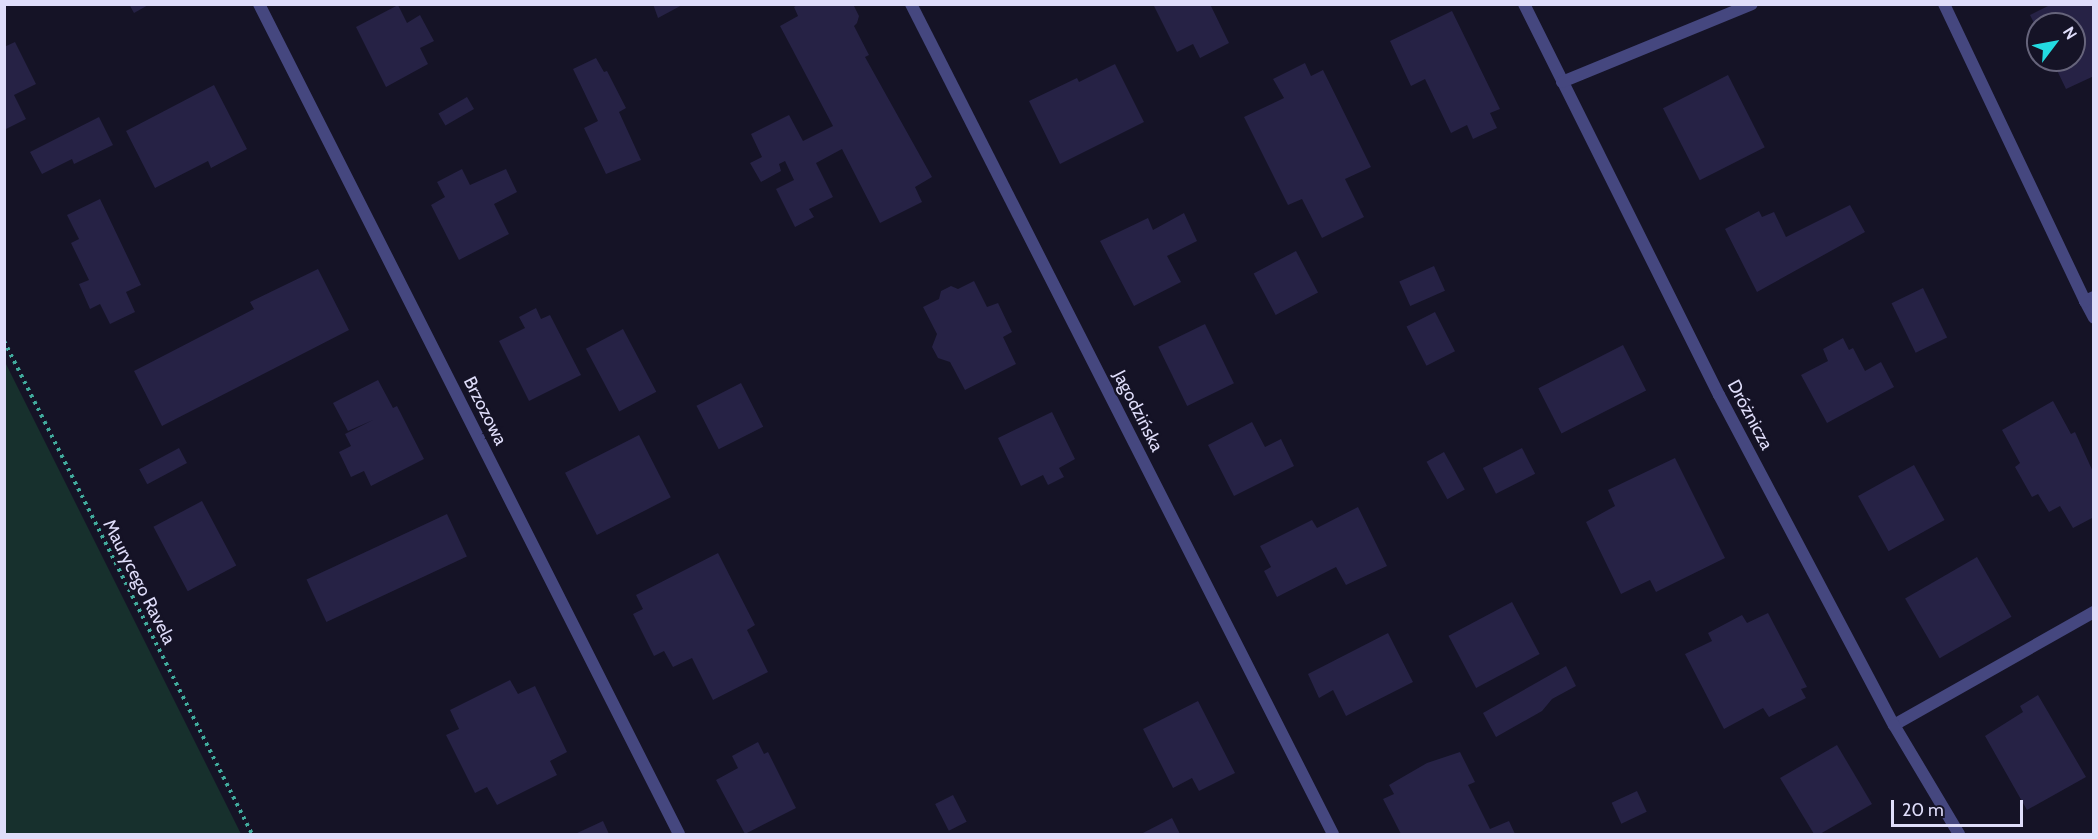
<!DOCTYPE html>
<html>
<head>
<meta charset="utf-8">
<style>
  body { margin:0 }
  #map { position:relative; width:2098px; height:839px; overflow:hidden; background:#151326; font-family:Cabin,sans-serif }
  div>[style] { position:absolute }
  .green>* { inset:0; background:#17302d }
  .building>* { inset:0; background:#262245; transform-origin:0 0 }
  .path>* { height:4px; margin-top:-2px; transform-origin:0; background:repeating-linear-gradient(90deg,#41ab9d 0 3px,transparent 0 7.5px) }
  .lane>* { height:12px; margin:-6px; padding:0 6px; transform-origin:6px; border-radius:6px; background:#45477f }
  .street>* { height:12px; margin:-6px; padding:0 6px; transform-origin:6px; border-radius:6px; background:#45477f }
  span { translate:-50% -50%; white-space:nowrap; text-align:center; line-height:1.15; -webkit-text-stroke:5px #151326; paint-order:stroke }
  .street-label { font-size:18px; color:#dfddfa }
  .frame { position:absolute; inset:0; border:6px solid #dfddfa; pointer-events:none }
  .north { position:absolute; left:2026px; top:12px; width:60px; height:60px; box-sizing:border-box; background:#151326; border:2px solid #66647b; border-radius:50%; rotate:58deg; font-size:16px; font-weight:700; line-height:24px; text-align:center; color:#dfddfa }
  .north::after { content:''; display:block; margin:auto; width:21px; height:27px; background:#23dbe1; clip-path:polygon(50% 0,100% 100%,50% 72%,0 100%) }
  .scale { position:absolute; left:1891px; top:800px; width:132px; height:27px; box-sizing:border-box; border:3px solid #dfddfa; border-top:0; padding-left:8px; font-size:18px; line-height:21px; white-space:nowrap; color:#dfddfa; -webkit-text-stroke:4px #151326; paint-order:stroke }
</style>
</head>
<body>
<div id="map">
  <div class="green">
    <div style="clip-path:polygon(5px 362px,241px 834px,5px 834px)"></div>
  </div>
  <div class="building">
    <div style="clip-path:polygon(129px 4px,150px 4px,134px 13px)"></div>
    <div style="clip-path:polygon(653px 4px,684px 4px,658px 18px)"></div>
    <div style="clip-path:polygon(799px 4px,853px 4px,859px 16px,857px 23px,854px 26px,869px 55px,865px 57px,932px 177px,915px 187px,922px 202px,880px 223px,842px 149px,816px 163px,833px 197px,809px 209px,814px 217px,795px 227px,776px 189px,794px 180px,785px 161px,779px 164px,781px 171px,761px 182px,750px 163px,762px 157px,751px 134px,789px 115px,803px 141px,833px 126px,780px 26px,798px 16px,794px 7px)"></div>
    <div style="clip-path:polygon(1153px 4px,1210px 4px,1229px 43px,1200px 58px,1193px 44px,1177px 52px)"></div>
    <div style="clip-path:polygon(2052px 4px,2094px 4px,2094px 76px,2066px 89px,2052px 60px,2074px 60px,2074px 24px,2038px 24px,2038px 31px,2030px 15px)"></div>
    <div style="clip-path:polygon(398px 5px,407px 23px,420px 15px,434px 41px,420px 48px,428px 64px,386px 87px,356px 27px)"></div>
    <div style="clip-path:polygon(1452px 11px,1500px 109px,1490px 113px,1497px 128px,1473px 139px,1467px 125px,1451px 133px,1425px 79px,1411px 86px,1390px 41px)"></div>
    <div style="clip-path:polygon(15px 42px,36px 84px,14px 95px,26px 119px,4px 130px,4px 47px)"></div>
    <div style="clip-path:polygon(596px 58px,604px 72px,607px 71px,626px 108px,619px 112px,641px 160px,606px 174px,584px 128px,598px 121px,573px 69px)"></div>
    <div style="clip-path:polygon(1305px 63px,1311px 76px,1323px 70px,1371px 167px,1345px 179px,1364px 217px,1322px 238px,1302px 199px,1288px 205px,1244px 117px,1284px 98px,1273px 79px)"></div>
    <div style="clip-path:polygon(1115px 64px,1144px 122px,1060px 164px,1029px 101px,1077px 78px,1079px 82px)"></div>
    <div style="left:1728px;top:75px;width:81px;height:73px;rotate:63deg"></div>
    <div style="clip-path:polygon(214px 85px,247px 149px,211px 168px,208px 161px,155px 188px,126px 131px)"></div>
    <div style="left:467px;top:97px;width:14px;height:33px;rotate:60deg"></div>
    <div style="clip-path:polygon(99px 117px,113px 145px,74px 164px,72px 159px,42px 174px,30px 152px)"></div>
    <div style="clip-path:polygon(462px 169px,470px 185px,506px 169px,517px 192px,494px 204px,509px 234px,459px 260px,431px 205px,445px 197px,437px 182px)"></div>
    <div style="clip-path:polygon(100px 199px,141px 285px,126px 292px,135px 312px,110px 324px,100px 304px,90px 309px,79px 284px,89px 280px,71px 243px,79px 239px,67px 215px)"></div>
    <div style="clip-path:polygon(1850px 205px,1865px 232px,1757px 292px,1725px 229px,1759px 211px,1762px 217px,1774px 212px,1786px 237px)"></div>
    <div style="clip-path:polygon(1184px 213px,1197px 241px,1167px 256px,1181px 282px,1134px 306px,1100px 241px,1148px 218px,1153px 230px)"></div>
    <div style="left:1296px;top:251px;width:47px;height:48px;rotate:62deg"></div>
    <div style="left:1434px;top:266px;width:27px;height:38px;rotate:66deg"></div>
    <div style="clip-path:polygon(318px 269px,349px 330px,162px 426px,134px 371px,254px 309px,250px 302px)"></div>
    <div style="clip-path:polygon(974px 281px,987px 307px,998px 303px,1012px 332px,1003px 337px,1016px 364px,965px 390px,950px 362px,938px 358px,932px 347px,937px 334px,923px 307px,939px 299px,941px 291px,951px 286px,958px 289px)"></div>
    <div style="left:1923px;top:288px;width:55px;height:35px;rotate:64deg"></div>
    <div style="clip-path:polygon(536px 308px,541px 319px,550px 315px,581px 375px,529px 401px,499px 341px,525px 328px,519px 317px)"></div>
    <div style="left:1435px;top:312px;width:44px;height:32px;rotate:63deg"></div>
    <div style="left:1205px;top:324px;width:66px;height:52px;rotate:64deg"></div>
    <div style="left:623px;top:329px;width:71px;height:42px;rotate:62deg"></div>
    <div style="clip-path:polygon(1843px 338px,1849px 350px,1853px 348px,1865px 371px,1881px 362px,1894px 387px,1827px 423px,1801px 375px,1828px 361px,1823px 349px)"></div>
    <div style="left:1623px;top:345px;width:51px;height:95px;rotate:63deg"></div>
    <div style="clip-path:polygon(378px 380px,393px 408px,397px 406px,424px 459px,371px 486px,364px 471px,351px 477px,339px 452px,351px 446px,345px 434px,373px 420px,348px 431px,333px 403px)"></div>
    <div style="left:741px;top:383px;width:49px;height:50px;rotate:63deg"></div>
    <div style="clip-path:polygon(2053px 401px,2071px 434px,2075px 432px,2094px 474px,2094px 517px,2073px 528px,2060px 506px,2049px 512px,2038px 494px,2032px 497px,2015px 467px,2020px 463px,2002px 430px)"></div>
    <div style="clip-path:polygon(1052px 412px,1075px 459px,1059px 468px,1064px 477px,1048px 485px,1043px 475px,1021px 486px,998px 438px)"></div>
    <div style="clip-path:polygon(1252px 422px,1265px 447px,1281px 439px,1294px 466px,1234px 496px,1208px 445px)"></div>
    <div style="left:639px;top:435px;width:70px;height:83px;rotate:63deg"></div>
    <div style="left:179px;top:448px;width:17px;height:45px;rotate:62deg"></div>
    <div style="left:1522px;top:448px;width:29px;height:44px;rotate:63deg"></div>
    <div style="left:1444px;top:452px;width:43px;height:20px;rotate:61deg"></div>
    <div style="clip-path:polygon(1675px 458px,1725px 558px,1656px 592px,1650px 580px,1621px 594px,1586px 522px,1615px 506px,1608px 490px)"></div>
    <div style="left:1914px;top:465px;width:63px;height:64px;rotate:61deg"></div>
    <div style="left:202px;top:501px;width:73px;height:55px;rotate:62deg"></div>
    <div style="clip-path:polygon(1358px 507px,1387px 566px,1346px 585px,1336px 567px,1277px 597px,1264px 571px,1271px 567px,1260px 546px,1312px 520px,1317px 528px)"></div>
    <div style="left:447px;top:514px;width:47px;height:155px;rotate:65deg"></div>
    <div style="clip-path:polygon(718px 553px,755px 625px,747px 630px,768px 672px,713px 700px,692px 658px,673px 667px,664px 651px,654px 656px,633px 614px,643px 609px,636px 595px)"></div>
    <div style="left:1977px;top:557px;width:69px;height:83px;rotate:60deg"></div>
    <div style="left:1512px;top:602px;width:59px;height:72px;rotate:62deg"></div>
    <div style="clip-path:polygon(1768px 613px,1807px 687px,1801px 689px,1806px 698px,1769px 717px,1763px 708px,1724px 729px,1685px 654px,1712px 641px,1708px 633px,1742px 615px,1747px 623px)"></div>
    <div style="clip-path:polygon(1388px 633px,1413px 682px,1346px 716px,1333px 690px,1319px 698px,1308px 674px)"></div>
    <div style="clip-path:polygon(1566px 666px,1576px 686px,1552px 699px,1542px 711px,1496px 737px,1483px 713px)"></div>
    <div style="clip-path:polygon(510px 680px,518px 694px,535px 686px,567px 752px,550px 761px,557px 775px,497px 805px,487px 787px,475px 793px,446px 735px,459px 729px,450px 710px)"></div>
    <div style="clip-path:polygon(2038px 695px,2086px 777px,2027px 810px,1985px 736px,2023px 712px,2020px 706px)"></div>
    <div style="clip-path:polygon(1198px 701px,1235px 773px,1199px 791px,1192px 778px,1173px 788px,1143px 729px)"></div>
    <div style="clip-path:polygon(758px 742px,764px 754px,768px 752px,796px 808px,745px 834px,716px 780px,738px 768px,732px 756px)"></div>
    <div style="clip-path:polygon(1837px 745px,1872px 804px,1820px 834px,1814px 834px,1780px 778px)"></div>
    <div style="clip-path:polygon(1460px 752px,1475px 782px,1468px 785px,1490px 829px,1509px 821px,1515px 834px,1401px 834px,1383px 799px,1394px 794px,1389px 785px,1427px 763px)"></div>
    <div style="left:1637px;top:791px;width:23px;height:28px;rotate:65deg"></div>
    <div style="left:953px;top:795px;width:30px;height:20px;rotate:63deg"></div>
    <div style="clip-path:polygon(1172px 818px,1180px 834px,1141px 834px)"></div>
    <div style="clip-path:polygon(603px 821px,609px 834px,575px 834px)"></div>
  </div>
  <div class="path">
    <div style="left:4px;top:341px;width:552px;rotate:63.3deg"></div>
  </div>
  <div class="lane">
    <div style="left:2094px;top:297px;width:10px;rotate:156deg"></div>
    <div style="left:2085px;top:301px;width:19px;rotate:62deg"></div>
    <div style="left:1894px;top:725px;width:230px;rotate:-29.5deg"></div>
  </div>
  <div class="street">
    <div style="left:259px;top:4px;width:930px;rotate:63.16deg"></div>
    <div style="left:911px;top:4px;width:931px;rotate:63.05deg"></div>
    <div style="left:1524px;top:4px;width:437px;rotate:63.5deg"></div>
    <div style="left:1719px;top:395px;width:374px;rotate:62.1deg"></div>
    <div style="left:1894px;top:725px;width:127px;rotate:59.2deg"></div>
    <div style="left:1944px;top:4px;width:329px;rotate:64.6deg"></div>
    <div style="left:1562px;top:82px;width:205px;rotate:-22.3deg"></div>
  </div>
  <div class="street-label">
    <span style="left:485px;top:411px;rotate:63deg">Brzozowa</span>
    <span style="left:1138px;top:411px;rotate:63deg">Jagodzińska</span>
    <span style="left:1750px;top:415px;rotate:62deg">Dróżnicza</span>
    <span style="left:139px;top:582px;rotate:63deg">Maurycego Ravela</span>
  </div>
  <div class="frame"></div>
  <div class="north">N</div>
  <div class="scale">20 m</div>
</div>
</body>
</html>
